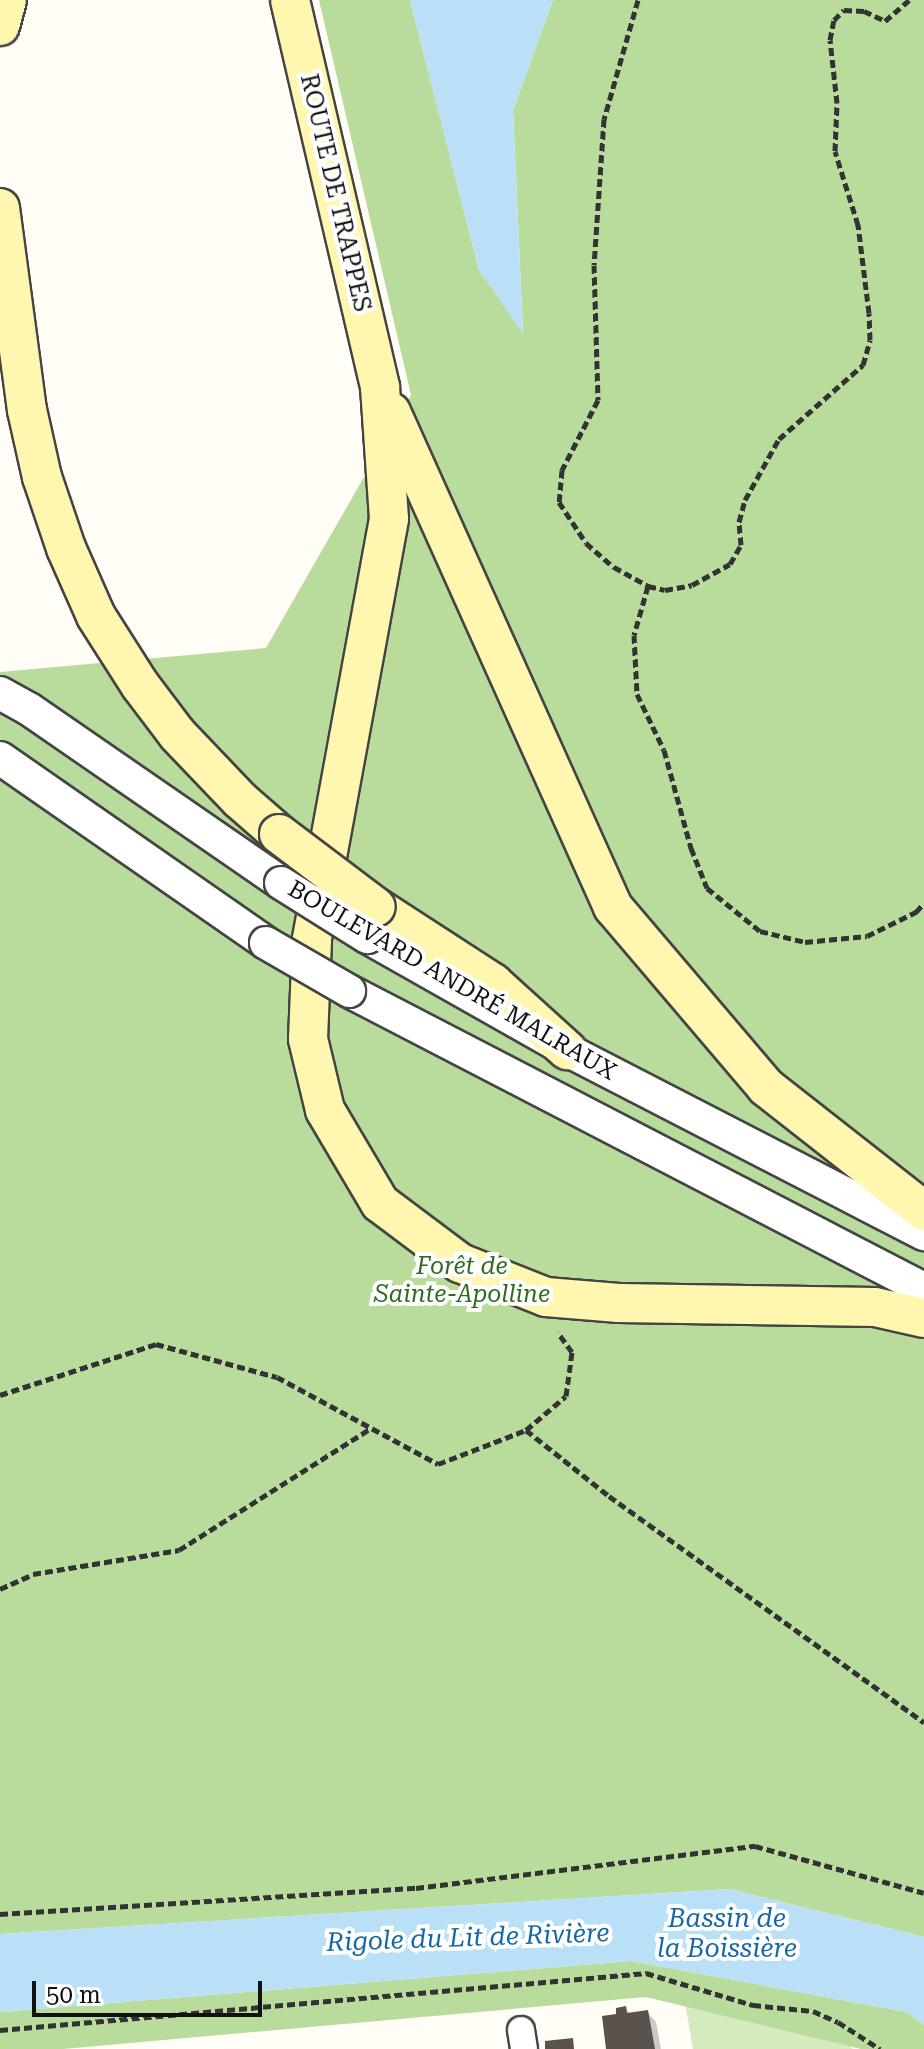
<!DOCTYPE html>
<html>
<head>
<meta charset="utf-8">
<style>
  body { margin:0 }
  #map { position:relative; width:924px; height:2049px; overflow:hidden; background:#fffdf5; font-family:"Roboto Serif",serif }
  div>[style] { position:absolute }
  .green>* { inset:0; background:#d5ebbd }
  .forest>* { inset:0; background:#b9dc9c }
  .water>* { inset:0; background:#b9e0f7 }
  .shadow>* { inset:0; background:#0003 }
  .building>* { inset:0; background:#5a524d }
  .path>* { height:5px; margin-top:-2.5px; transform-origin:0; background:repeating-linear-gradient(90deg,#333 0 8px,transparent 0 12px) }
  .roads { filter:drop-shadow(2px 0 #444) drop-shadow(-2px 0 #444) drop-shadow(0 2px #444) drop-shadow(0 -2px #444) }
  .minor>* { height:26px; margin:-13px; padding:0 13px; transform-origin:13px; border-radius:13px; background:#fff }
  .tertiary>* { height:32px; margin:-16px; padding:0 16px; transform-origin:16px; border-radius:16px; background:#fff }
  .secondary>* { height:38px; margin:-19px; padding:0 19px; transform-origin:19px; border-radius:19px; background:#fff6b0 }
  .bridges { filter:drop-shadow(2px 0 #444) drop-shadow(-2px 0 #444) drop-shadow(0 2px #444) drop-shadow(0 -2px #444) }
  .tertiary-bridge>* { height:32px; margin:-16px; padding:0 16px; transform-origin:16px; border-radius:16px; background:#fff }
  .secondary-bridge>* { height:38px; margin:-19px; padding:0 19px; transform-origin:19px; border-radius:19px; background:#fff6b0 }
  span { translate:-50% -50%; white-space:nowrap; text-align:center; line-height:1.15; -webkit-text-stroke:8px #fff; paint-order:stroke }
  .street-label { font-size:24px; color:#111 }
  .park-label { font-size:24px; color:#2f6b1f; font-style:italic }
  .water-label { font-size:26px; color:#1768a6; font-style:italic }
  .scale { position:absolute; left:32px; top:1981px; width:230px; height:36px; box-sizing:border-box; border:4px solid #111; border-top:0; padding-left:10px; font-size:24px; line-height:28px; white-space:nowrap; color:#111; -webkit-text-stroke:6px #fff; paint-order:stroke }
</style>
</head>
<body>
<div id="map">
  <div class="green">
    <div style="clip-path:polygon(685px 2002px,840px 2039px,853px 2049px,693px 2049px)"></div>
  </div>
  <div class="forest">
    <div style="clip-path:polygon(319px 0,410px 0,479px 270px,523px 332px,513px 110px,553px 0,924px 0,924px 1937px,730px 1889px,0 1934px,0 672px,266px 648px,411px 395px)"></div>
    <div style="clip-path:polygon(631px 1961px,907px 2012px,924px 2025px,924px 2049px,861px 2049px,646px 1997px,63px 2049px,0 2049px,0 2012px)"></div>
  </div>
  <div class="water">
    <div style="clip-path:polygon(410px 0,553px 0,513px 110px,523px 334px,479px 270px)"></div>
    <div style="clip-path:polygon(730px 1889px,924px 1937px,924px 2025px,907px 2012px,631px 1961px,0 2012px,0 1934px)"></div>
  </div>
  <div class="shadow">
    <div style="clip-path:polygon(625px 2008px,630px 2013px,647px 2012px,656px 2022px,661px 2049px,608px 2049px)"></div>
  </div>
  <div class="building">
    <div style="clip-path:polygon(626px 2006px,627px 2013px,648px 2010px,655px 2049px,606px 2049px,602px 2016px,616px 2014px,616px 2008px)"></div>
    <div style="clip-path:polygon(573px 2038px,574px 2049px,545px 2049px,545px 2041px)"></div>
  </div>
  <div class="path">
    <div style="left:638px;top:0;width:124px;rotate:105.9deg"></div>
    <div style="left:604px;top:119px;width:146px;rotate:93.9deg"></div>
    <div style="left:594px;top:265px;width:135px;rotate:88.3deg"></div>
    <div style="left:598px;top:400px;width:79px;rotate:117.2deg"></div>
    <div style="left:562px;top:470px;width:32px;rotate:95deg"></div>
    <div style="left:559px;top:502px;width:49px;rotate:56.6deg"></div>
    <div style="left:586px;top:543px;width:37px;rotate:41deg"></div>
    <div style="left:614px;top:567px;width:39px;rotate:29deg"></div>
    <div style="left:648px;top:586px;width:17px;rotate:13deg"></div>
    <div style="left:665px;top:590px;width:27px;rotate:-10deg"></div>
    <div style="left:692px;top:585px;width:43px;rotate:-28.9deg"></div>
    <div style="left:730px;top:564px;width:22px;rotate:-60deg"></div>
    <div style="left:741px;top:545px;width:23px;rotate:-95deg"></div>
    <div style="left:739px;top:522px;width:23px;rotate:-75deg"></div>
    <div style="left:745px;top:500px;width:70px;rotate:-60.9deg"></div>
    <div style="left:779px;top:439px;width:112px;rotate:-41.4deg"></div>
    <div style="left:863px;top:365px;width:26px;rotate:-74deg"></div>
    <div style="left:870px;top:340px;width:27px;rotate:-92deg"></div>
    <div style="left:869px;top:313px;width:89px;rotate:-97.1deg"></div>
    <div style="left:858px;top:225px;width:77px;rotate:-107.3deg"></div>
    <div style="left:835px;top:151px;width:48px;rotate:-87.6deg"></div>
    <div style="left:837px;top:103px;width:63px;rotate:-96.3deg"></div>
    <div style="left:830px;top:40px;width:20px;rotate:-79deg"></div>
    <div style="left:834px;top:20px;width:14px;rotate:-45deg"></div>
    <div style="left:844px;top:10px;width:20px;rotate:3deg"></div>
    <div style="left:864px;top:11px;width:23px;rotate:25deg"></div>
    <div style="left:885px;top:21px;width:32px;rotate:-41deg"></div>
    <div style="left:648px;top:586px;width:51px;rotate:105.9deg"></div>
    <div style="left:634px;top:635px;width:59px;rotate:87.1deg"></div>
    <div style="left:637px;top:694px;width:62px;rotate:64.3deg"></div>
    <div style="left:664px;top:750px;width:102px;rotate:74.6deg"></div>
    <div style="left:691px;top:848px;width:43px;rotate:68.2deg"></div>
    <div style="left:707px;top:888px;width:68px;rotate:39.1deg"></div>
    <div style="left:760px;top:931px;width:46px;rotate:13.7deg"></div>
    <div style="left:805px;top:942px;width:62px;rotate:-5.5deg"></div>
    <div style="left:867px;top:936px;width:55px;rotate:-26.1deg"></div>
    <div style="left:916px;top:912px;width:12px;rotate:-48deg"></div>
    <div style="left:0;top:1395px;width:164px;rotate:-18.1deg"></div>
    <div style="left:156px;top:1344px;width:125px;rotate:15.3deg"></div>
    <div style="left:277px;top:1377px;width:183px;rotate:28.4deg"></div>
    <div style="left:438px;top:1464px;width:94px;rotate:-21.1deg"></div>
    <div style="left:526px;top:1430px;width:52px;rotate:-40.4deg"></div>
    <div style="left:566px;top:1396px;width:44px;rotate:-82.2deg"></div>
    <div style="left:572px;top:1352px;width:24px;rotate:-126deg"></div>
    <div style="left:526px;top:1430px;width:106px;rotate:38.5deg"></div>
    <div style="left:609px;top:1496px;width:388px;rotate:35.7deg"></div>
    <div style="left:0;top:1589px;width:36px;rotate:-24deg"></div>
    <div style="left:33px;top:1574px;width:148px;rotate:-9.3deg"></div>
    <div style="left:179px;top:1550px;width:227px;rotate:-32.4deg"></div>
    <div style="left:0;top:1914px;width:417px;rotate:-3.6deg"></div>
    <div style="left:416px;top:1888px;width:342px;rotate:-7.1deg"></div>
    <div style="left:755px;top:1846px;width:175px;rotate:15.5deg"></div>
    <div style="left:0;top:2030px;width:649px;rotate:-5.04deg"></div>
    <div style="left:646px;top:1973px;width:112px;rotate:16.7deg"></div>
    <div style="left:753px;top:2005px;width:60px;rotate:5.7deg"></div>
    <div style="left:813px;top:2011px;width:27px;rotate:24deg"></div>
    <div style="left:838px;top:2022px;width:50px;rotate:32.7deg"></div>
  </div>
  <div class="roads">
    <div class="minor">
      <div style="left:521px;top:2030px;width:19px;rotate:81deg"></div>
    </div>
    <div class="tertiary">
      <div style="left:0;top:693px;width:33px;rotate:29deg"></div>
      <div style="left:29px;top:709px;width:306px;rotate:34.6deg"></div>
      <div style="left:0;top:758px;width:324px;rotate:34.8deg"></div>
      <div style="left:367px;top:937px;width:230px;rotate:29.5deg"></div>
      <div style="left:567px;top:1050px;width:402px;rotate:27.3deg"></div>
      <div style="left:349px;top:991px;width:648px;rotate:27.4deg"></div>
    </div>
    <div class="secondary">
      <div style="left:290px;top:0;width:397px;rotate:76.9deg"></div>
      <div style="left:380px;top:387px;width:132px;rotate:86.1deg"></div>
      <div style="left:389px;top:519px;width:428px;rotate:100.4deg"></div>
      <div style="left:312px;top:940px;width:99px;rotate:92.3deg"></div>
      <div style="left:308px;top:1039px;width:73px;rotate:76.5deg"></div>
      <div style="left:325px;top:1110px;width:108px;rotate:59.4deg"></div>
      <div style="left:380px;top:1203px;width:100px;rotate:36.9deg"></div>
      <div style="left:460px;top:1263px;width:92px;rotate:21.6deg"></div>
      <div style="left:546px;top:1297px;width:73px;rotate:4.7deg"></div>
      <div style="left:619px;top:1303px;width:256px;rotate:0.9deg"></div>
      <div style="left:875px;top:1307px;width:50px;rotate:12.7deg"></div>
      <div style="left:0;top:26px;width:27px;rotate:-75deg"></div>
      <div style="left:0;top:208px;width:204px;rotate:82.4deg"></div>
      <div style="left:27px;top:410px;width:69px;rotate:77.4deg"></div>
      <div style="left:42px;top:477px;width:75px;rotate:71.3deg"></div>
      <div style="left:66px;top:548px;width:74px;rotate:66.2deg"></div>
      <div style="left:96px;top:616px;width:82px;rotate:57.5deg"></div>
      <div style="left:140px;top:685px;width:61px;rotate:52.9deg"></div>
      <div style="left:177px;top:734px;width:91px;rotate:46.3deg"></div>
      <div style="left:240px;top:800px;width:52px;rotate:41.1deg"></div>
      <div style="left:391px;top:412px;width:543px;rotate:65.84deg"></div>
      <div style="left:613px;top:907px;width:236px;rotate:49.6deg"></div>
      <div style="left:766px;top:1087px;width:201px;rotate:38.1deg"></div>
      <div style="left:376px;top:907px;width:140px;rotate:33deg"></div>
      <div style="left:493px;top:983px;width:100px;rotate:42.2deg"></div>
    </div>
  </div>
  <div class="bridges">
    <div class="tertiary-bridge">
      <div style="left:281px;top:883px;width:102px;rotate:32.1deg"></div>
      <div style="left:266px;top:943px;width:96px;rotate:30deg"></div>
    </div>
    <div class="secondary-bridge">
      <div style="left:279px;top:834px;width:121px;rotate:37deg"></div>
    </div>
  </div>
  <div class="street-label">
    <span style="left:335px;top:193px;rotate:77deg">ROUTE DE TRAPPES</span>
    <span style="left:452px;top:981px;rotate:30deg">BOULEVARD ANDRÉ MALRAUX</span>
  </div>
  <div class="park-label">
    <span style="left:462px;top:1281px">Forêt de<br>Sainte-Apolline</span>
  </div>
  <div class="water-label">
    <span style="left:727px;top:1934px">Bassin de<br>la Boissière</span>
    <span style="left:468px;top:1938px;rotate:-2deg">Rigole du Lit de Rivière</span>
  </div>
  <div class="scale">50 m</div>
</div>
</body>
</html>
